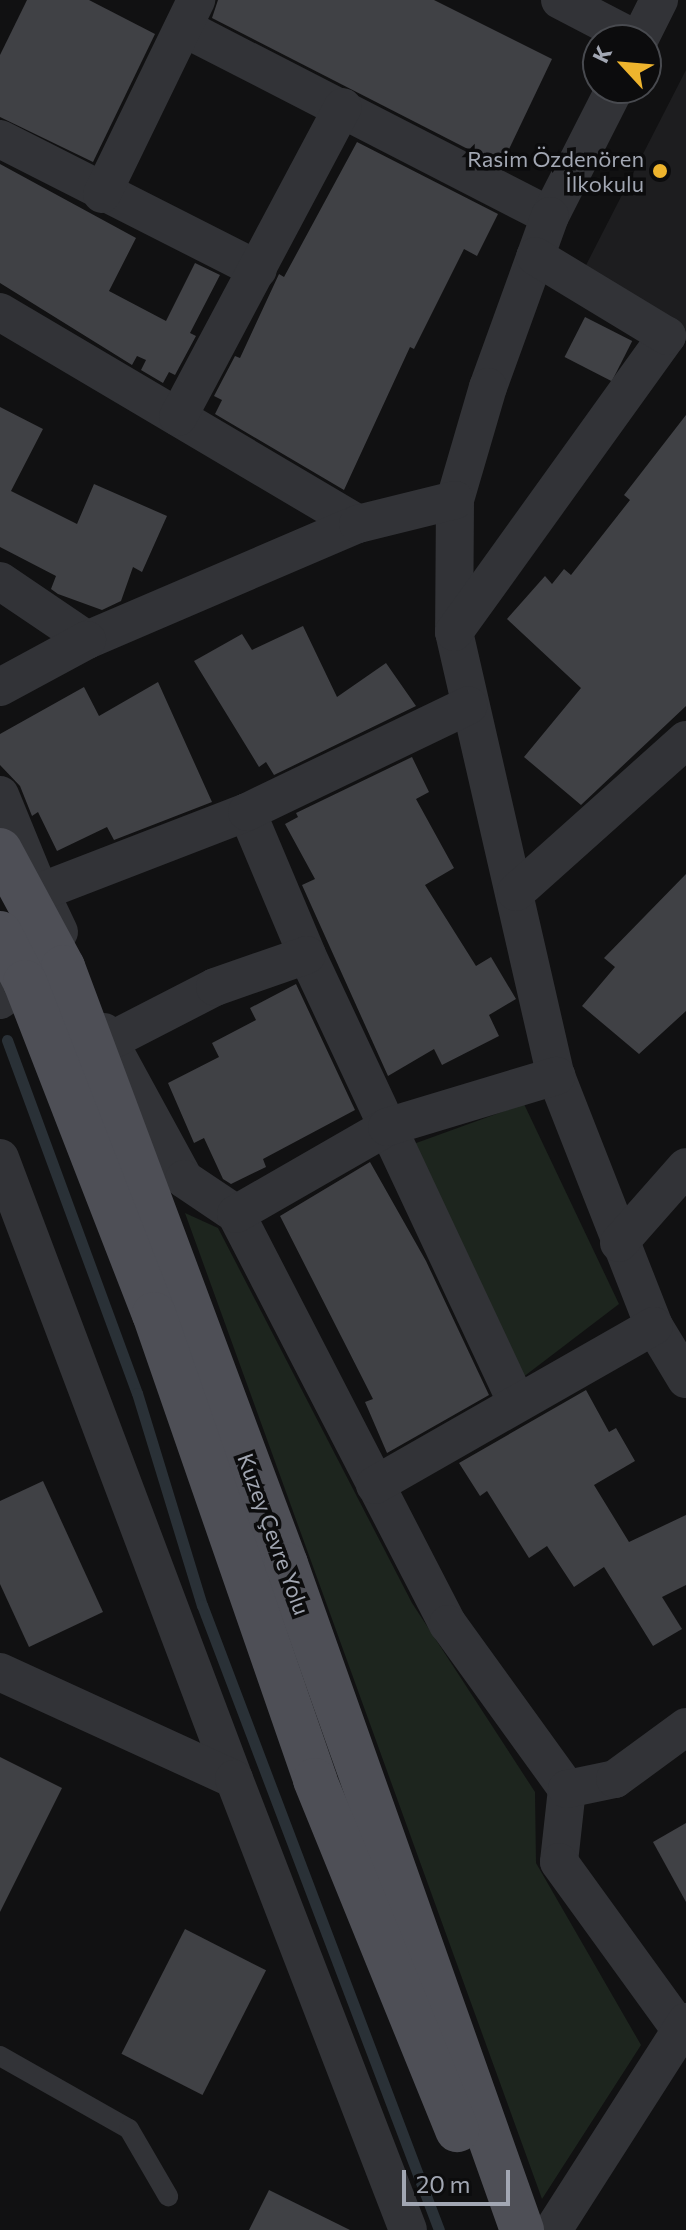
<!DOCTYPE html>
<html>
<head>
<meta charset="utf-8">
<style>
  body { margin:0 }
  #map { position:relative; width:686px; height:2230px; overflow:hidden; background:#111112; font-family:Commissioner,sans-serif }
  div>[style] { position:absolute }
  .built>* { inset:0; background:#1d1d1f }
  .green>* { inset:0; background:#1d251e }
  .stream>* { height:11px; margin:-5.5px; padding:0 5.5px; transform-origin:5.5px; border-radius:5.5px; background:#2a3137 }
  .building>* { inset:0; background:#404145; transform-origin:0 0 }
  .service>* { height:20px; margin:-10px; padding:0 10px; transform-origin:10px; border-radius:10px; background:#323337 }
  .minor>* { height:38px; margin:-19px; padding:0 19px; transform-origin:19px; border-radius:19px; background:#323337 }
  .primary>* { height:44px; margin:-22px; padding:0 22px; transform-origin:22px; border-radius:22px; background:#4e4f56 }
  .dots>* { width:22px; height:22px; translate:-50% -50%; box-sizing:border-box; border:4px solid #0c0c0d; border-radius:50% }
  span { translate:-50% -50%; white-space:nowrap; text-align:center; line-height:1.15; -webkit-text-stroke:7px #0c0c0d; paint-order:stroke }
  .poi-label { font-size:22px; color:#a2a7b3 }
  .right { translate:-100% -50%; text-align:right }
  .street-label { font-size:22px; color:#a2a7b3 }
  .north { position:absolute; left:582px; top:24px; width:80px; height:80px; box-sizing:border-box; background:#0c0c0d; border:2px solid #484a4f; border-radius:50%; rotate:296deg; font-size:22px; font-weight:700; line-height:32px; text-align:center; color:#a2a7b3 }
  .north::after { content:''; display:block; margin:auto; width:28px; height:36px; background:#eeb42d; clip-path:polygon(50% 0,100% 100%,50% 72%,0 100%) }
  .scale { position:absolute; left:402px; top:2170px; width:108px; height:36px; box-sizing:border-box; border:4px solid #a2a7b3; border-top:0; padding-left:10px; font-size:24px; line-height:28px; white-space:nowrap; color:#a2a7b3; -webkit-text-stroke:6px #0c0c0d; paint-order:stroke }
</style>
</head>
<body>
<div id="map">
  <div class="built">
    <div style="clip-path:polygon(686px 70px,686px 339px,583px 271px)"></div>
  </div>
  <div class="green">
    <div style="clip-path:polygon(524px 1104px,619px 1304px,518px 1381px,408px 1146px)"></div>
    <div style="clip-path:polygon(185px 1213px,218px 1228px,412px 1603px,535px 1792px,536px 1863px,641px 2045px,542px 2199px)"></div>
  </div>
  <div class="stream">
    <div style="left:7px;top:1040px;width:376px;rotate:69.8deg"></div>
    <div style="left:137px;top:1393px;width:222px;rotate:73deg"></div>
    <div style="left:202px;top:1605px;width:668px;rotate:69.23deg"></div>
  </div>
  <div class="building">
    <div style="clip-path:polygon(27px 0,89px 0,155px 34px,93px 162px,0 117px,0 55px)"></div>
    <div style="clip-path:polygon(218px 0,434px 0,552px 59px,501px 166px,212px 18px)"></div>
    <div style="clip-path:polygon(357px 142px,498px 214px,477px 256px,464px 249px,414px 349px,410px 347px,344px 490px,215px 414px,222px 400px,214px 396px,235px 356px,240px 358px,279px 274px,284px 277px)"></div>
    <div style="clip-path:polygon(0 164px,136px 238px,109px 291px,166px 321px,195px 263px,220px 275px,190px 333px,196px 336px,175px 375px,169px 372px,163px 383px,141px 370px,146px 360px,137px 356px,132px 365px,0 283px)"></div>
    <div style="left:585px;top:317px;width:53px;height:45px;rotate:27deg"></div>
    <div style="clip-path:polygon(0 407px,43px 429px,11px 491px,77px 524px,94px 484px,167px 516px,142px 572px,133px 567px,121px 601px,102px 610px,58px 594px,51px 589px,56px 576px,0 547px)"></div>
    <div style="clip-path:polygon(686px 415px,686px 706px,581px 805px,524px 757px,581px 688px,507px 619px,545px 576px,552px 584px,564px 569px,571px 575px,630px 500px,624px 495px)"></div>
    <div style="clip-path:polygon(303px 626px,337px 697px,386px 663px,416px 706px,274px 775px,266px 762px,259px 767px,194px 661px,242px 634px,252px 650px)"></div>
    <div style="clip-path:polygon(158px 682px,212px 802px,114px 840px,107px 827px,57px 851px,38px 812px,32px 816px,20px 786px,0 765px,0 734px,84px 687px,99px 716px)"></div>
    <div style="clip-path:polygon(412px 757px,429px 792px,416px 799px,454px 868px,425px 885px,476px 966px,491px 957px,516px 999px,489px 1015px,499px 1036px,442px 1065px,434px 1049px,388px 1076px,302px 885px,315px 879px,285px 824px,298px 817px,296px 813px)"></div>
    <div style="clip-path:polygon(686px 874px,686px 1011px,639px 1054px,582px 1006px,615px 967px,604px 958px)"></div>
    <div style="clip-path:polygon(296px 984px,355px 1110px,263px 1159px,266px 1167px,231px 1184px,223px 1179px,204px 1138px,194px 1143px,168px 1083px,219px 1057px,212px 1043px,256px 1020px,250px 1008px)"></div>
    <div style="clip-path:polygon(370px 1162px,426px 1261px,489px 1395px,387px 1453px,365px 1402px,373px 1399px,280px 1216px)"></div>
    <div style="clip-path:polygon(586px 1390px,609px 1432px,616px 1428px,635px 1461px,594px 1485px,629px 1542px,686px 1515px,686px 1585px,662px 1597px,682px 1629px,653px 1646px,604px 1567px,574px 1587px,547px 1546px,529px 1558px,487px 1491px,480px 1496px,459px 1463px)"></div>
    <div style="clip-path:polygon(43px 1481px,103px 1612px,29px 1647px,0 1584px,0 1501px)"></div>
    <div style="clip-path:polygon(0 1757px,62px 1788px,0 1912px)"></div>
    <div style="clip-path:polygon(686px 1823px,686px 1902px,653px 1842px)"></div>
    <div style="left:185px;top:1929px;width:91px;height:140px;rotate:27deg"></div>
    <div style="clip-path:polygon(269px 2190px,350px 2230px,249px 2230px)"></div>
  </div>
  <div class="service">
    <div style="left:0;top:2056px;width:148px;rotate:29.5deg"></div>
    <div style="left:129px;top:2129px;width:78px;rotate:59.8deg"></div>
  </div>
  <div class="minor">
    <div style="left:560px;top:0;width:87px;rotate:27.5deg"></div>
    <div style="left:184px;top:28px;width:411px;rotate:27.2deg"></div>
    <div style="left:639px;top:40px;width:45px;rotate:-63.4deg"></div>
    <div style="left:615px;top:88px;width:144px;rotate:116.9deg"></div>
    <div style="left:550px;top:216px;width:182px;rotate:109.9deg"></div>
    <div style="left:488px;top:387px;width:118px;rotate:106.3deg"></div>
    <div style="left:455px;top:500px;width:132px;rotate:90.4deg"></div>
    <div style="left:454px;top:632px;width:456px;rotate:77.1deg"></div>
    <div style="left:556px;top:1076px;width:269px;rotate:68.6deg"></div>
    <div style="left:654px;top:1326px;width:62px;rotate:58.9deg"></div>
    <div style="left:0;top:139px;width:289px;rotate:26.9deg"></div>
    <div style="left:102px;top:194px;width:216px;rotate:-64.1deg"></div>
    <div style="left:0;top:312px;width:416px;rotate:30.6deg"></div>
    <div style="left:178px;top:417px;width:351px;rotate:-62deg"></div>
    <div style="left:0;top:581px;width:105px;rotate:34.1deg"></div>
    <div style="left:87px;top:640px;width:295px;rotate:-23.2deg"></div>
    <div style="left:358px;top:524px;width:100px;rotate:-13.9deg"></div>
    <div style="left:454px;top:632px;width:365px;rotate:-54.3deg"></div>
    <div style="left:667px;top:336px;width:154px;rotate:-148.8deg"></div>
    <div style="left:0;top:687px;width:99px;rotate:-28.4deg"></div>
    <div style="left:0;top:795px;width:97px;rotate:67.7deg"></div>
    <div style="left:247px;top:812px;width:155px;rotate:67.2deg"></div>
    <div style="left:307px;top:955px;width:495px;rotate:64.9deg"></div>
    <div style="left:516px;top:892px;width:228px;rotate:-41.8deg"></div>
    <div style="left:59px;top:932px;width:44px;rotate:-115.4deg"></div>
    <div style="left:40px;top:892px;width:222px;rotate:-21.1deg"></div>
    <div style="left:247px;top:812px;width:246px;rotate:-25.7deg"></div>
    <div style="left:0;top:1000px;width:31px;rotate:-36deg"></div>
    <div style="left:104px;top:1032px;width:167px;rotate:61.4deg"></div>
    <div style="left:184px;top:1179px;width:63px;rotate:33.9deg"></div>
    <div style="left:236px;top:1214px;width:462px;rotate:62.7deg"></div>
    <div style="left:448px;top:1624px;width:203px;rotate:54.2deg"></div>
    <div style="left:567px;top:1789px;width:73px;rotate:96.3deg"></div>
    <div style="left:559px;top:1862px;width:205px;rotate:54.1deg"></div>
    <div style="left:108px;top:1042px;width:120px;rotate:-27.2deg"></div>
    <div style="left:215px;top:987px;width:97px;rotate:-19.2deg"></div>
    <div style="left:0;top:1158px;width:664px;rotate:69.35deg"></div>
    <div style="left:236px;top:1214px;width:174px;rotate:-29.9deg"></div>
    <div style="left:387px;top:1127px;width:177px;rotate:-16.8deg"></div>
    <div style="left:619px;top:1243px;width:101px;rotate:-48.6deg"></div>
    <div style="left:375px;top:1485px;width:321px;rotate:-29.7deg"></div>
    <div style="left:0;top:1672px;width:257px;rotate:24.6deg"></div>
    <div style="left:234px;top:1779px;width:483px;rotate:68.9deg"></div>
    <div style="left:567px;top:1789px;width:49px;rotate:-11.8deg"></div>
    <div style="left:615px;top:1779px;width:88px;rotate:-36.2deg"></div>
    <div style="left:553px;top:2230px;width:247px;rotate:-57.4deg"></div>
  </div>
  <div class="primary">
    <div style="left:0;top:850px;width:133px;rotate:61.7deg"></div>
    <div style="left:63px;top:967px;width:637px;rotate:69.52deg"></div>
    <div style="left:286px;top:1564px;width:707px;rotate:70.49deg"></div>
    <div style="left:0;top:933px;width:55px;rotate:63deg"></div>
    <div style="left:25px;top:982px;width:356px;rotate:68.8deg"></div>
    <div style="left:154px;top:1314px;width:493px;rotate:70.9deg"></div>
    <div style="left:315px;top:1780px;width:378px;rotate:67.9deg"></div>
  </div>
  <div class="dots">
    <div style="left:660px;top:171px;background:#eeb42d"></div>
  </div>
  <div class="poi-label">
    <span class="right" style="left:644px;top:171px">Rasim Özdenören<br>İlkokulu</span>
  </div>
  <div class="street-label">
    <span style="left:274px;top:1534px;rotate:70deg">Kuzey Çevre Yolu</span>
  </div>
  <div class="north">K</div>
  <div class="scale">20 m</div>
</div>
</body>
</html>
